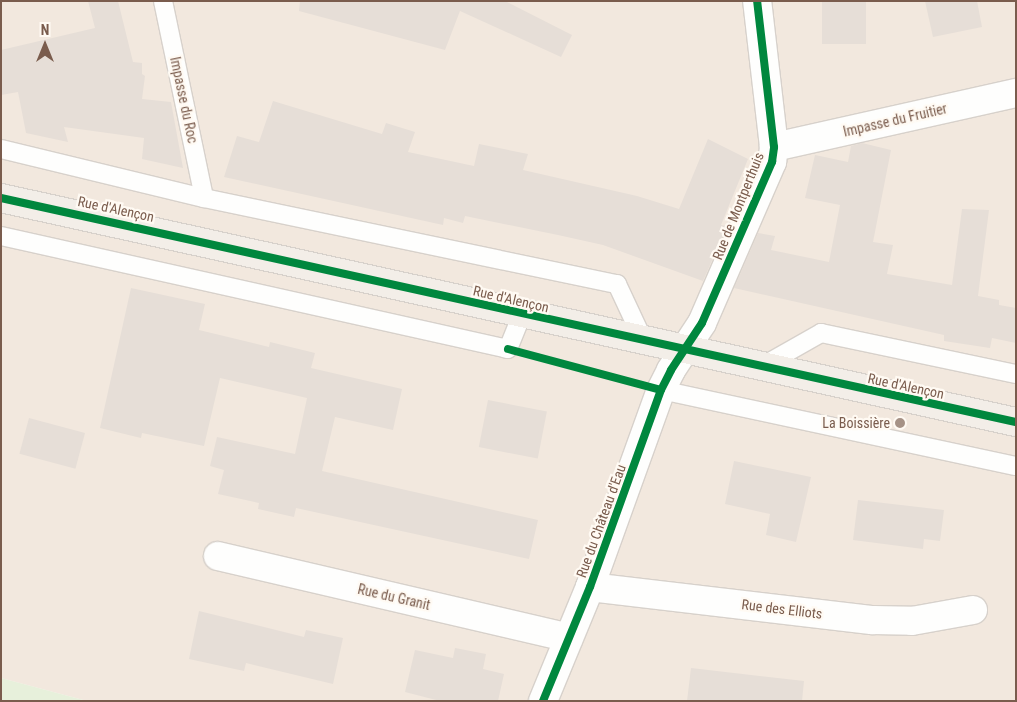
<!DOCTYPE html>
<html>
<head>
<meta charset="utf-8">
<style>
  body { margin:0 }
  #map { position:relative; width:1017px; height:702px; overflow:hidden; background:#f9f5f0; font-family:"Roboto Condensed",sans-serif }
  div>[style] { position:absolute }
  .residential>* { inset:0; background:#f2e8de }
  .green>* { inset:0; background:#e7f0db }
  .building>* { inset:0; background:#e6ded7; transform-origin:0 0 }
  .roads { filter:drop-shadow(1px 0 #d7d1cb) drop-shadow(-1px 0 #d7d1cb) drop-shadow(0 1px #d7d1cb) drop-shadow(0 -1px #d7d1cb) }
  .service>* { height:18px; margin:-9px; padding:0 9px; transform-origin:9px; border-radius:9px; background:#fefefd }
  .minor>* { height:28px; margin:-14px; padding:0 14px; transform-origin:14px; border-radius:14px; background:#fefefd }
  .primary>* { height:28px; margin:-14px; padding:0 14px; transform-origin:14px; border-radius:14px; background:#f3eee8 }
  .cycleway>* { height:8px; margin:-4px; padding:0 4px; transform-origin:4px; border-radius:4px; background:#00873e }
  .dots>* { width:14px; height:14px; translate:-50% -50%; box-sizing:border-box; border:2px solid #fffaf3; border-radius:50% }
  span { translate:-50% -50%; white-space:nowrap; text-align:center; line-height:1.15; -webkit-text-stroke:4.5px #fffaf3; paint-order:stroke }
  .street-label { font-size:14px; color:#7a5c4d }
  .poi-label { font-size:14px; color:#7a5c4d }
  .right { translate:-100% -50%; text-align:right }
  .frame { position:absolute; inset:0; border:2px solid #7a5c4d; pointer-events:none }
  .north { position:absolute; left:20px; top:20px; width:50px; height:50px; -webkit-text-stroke:4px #fffaf3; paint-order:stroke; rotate:0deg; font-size:14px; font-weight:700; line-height:20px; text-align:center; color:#7a5c4d }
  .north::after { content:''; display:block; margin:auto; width:18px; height:22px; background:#7a5c4d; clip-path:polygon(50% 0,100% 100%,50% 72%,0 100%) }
</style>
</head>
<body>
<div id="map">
  <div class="residential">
    <div style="clip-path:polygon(1px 1px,1016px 1px,1016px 701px,87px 701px,1px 678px)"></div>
  </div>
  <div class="green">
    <div style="clip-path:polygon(1px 678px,87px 701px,1px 701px)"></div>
  </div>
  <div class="building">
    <div style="clip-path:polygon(88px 1px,118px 1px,133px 62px,142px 63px,142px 74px,145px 76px,142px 99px,171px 102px,183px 168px,142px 159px,144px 138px,64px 127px,68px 142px,26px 133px,18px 92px,1px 95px,1px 50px,95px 28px)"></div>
    <div style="clip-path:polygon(300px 1px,505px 1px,572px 35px,561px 57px,460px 11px,445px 50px,299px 11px)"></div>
    <div style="left:822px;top:1px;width:44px;height:43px"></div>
    <div style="clip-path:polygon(925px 1px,977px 1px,982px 27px,933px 37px)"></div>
    <div style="clip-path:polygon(273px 101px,382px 134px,386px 123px,415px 132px,408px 152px,474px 166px,479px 144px,528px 154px,523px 170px,637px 196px,679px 209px,708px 139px,748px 159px,721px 225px,727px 226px,703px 281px,603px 245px,558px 235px,465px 216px,463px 223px,444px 218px,443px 225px,224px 177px,237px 136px,259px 142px)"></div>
    <div style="clip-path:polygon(862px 143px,891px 150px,873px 242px,893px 245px,887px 274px,952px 285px,962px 209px,989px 210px,978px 296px,999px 300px,999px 305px,1016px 308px,1016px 343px,992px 338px,990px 348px,944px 341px,944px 335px,734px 288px,758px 233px,775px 236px,771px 250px,829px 262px,840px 205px,805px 198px,815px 155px,848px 162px,851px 146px)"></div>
    <div style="clip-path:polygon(131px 288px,205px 304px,199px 330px,269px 347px,270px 342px,315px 353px,311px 368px,402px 389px,393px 430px,335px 417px,322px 471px,538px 520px,529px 559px,296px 508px,294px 517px,258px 509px,259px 503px,218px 494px,224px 470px,210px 466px,217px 437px,295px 454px,307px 398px,220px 378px,204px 446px,142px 433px,141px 438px,100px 428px)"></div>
    <div style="left:488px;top:400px;width:60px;height:48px;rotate:11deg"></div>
    <div style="left:29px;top:418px;width:58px;height:37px;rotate:15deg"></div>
    <div style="clip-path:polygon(734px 461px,811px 477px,796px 542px,766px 535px,770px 514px,725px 504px)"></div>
    <div style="clip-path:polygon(858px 500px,944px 510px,940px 541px,924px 539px,923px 549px,853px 540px)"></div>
    <div style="clip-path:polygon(199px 611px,304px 637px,306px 630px,343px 638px,333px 684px,246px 663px,244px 671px,189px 659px)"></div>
    <div style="clip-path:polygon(455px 648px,486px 654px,483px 669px,504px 674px,498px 701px,440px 701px,405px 692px,415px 650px,453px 658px)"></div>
    <div style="clip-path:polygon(691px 668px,804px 681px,802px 701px,687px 701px)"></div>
  </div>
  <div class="roads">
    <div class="service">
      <div style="left:163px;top:1px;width:201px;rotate:78.2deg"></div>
      <div style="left:1px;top:149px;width:209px;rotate:13.6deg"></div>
      <div style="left:204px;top:198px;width:422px;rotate:11.8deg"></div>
      <div style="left:617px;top:284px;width:64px;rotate:65deg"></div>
      <div style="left:1px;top:236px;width:519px;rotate:12.56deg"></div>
      <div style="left:508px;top:349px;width:37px;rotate:-68deg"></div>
      <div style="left:761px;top:367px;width:69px;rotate:-29.5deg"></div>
      <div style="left:821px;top:333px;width:199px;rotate:11.9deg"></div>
      <div style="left:661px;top:390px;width:363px;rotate:12.1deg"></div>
    </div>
    <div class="minor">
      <div style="left:774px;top:147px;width:248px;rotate:-12.6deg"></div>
      <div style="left:218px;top:556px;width:360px;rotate:13.1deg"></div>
      <div style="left:590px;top:587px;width:285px;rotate:6.7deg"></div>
      <div style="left:873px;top:620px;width:39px;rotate:1deg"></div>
      <div style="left:912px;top:621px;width:62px;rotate:-10.2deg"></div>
      <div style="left:543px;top:701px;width:123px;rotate:-67.6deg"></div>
      <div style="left:590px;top:587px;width:209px;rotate:-70.2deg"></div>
      <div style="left:661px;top:390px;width:22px;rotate:-63deg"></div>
      <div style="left:671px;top:370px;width:56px;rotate:-56.6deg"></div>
      <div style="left:702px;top:323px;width:176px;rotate:-66.5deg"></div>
      <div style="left:772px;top:162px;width:15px;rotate:-82deg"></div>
      <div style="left:774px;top:147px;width:147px;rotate:-96.6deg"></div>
    </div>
    <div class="primary">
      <div style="left:1px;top:198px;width:1039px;rotate:12.45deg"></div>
    </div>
  </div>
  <div class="cycleway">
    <div style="left:1px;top:198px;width:1039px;rotate:12.45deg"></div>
    <div style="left:508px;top:349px;width:158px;rotate:15deg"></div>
    <div style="left:543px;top:701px;width:123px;rotate:-67.6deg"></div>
    <div style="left:590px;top:587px;width:209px;rotate:-70.2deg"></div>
    <div style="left:661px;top:390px;width:22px;rotate:-63deg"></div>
    <div style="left:671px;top:370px;width:56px;rotate:-56.6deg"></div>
    <div style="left:702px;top:323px;width:176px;rotate:-66.5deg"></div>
    <div style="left:772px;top:162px;width:15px;rotate:-82deg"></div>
    <div style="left:774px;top:147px;width:147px;rotate:-96.6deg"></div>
  </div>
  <div class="dots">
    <div style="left:900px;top:423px;background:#a69286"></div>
  </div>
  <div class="street-label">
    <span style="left:184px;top:100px;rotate:78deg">Impasse du Roc</span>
    <span style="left:895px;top:120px;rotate:-13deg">Impasse du Fruitier</span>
    <span style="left:738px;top:206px;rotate:-68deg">Rue de Montperthuis</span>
    <span style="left:116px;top:209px;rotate:12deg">Rue d'Alençon</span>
    <span style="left:511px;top:299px;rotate:13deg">Rue d'Alençon</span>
    <span style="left:906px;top:386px;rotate:12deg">Rue d'Alençon</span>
    <span style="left:601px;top:521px;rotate:-70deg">Rue du Château d'Eau</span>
    <span style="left:394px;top:597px;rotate:13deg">Rue du Granit</span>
    <span style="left:782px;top:609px;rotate:7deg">Rue des Elliots</span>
  </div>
  <div class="poi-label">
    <span class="right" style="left:890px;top:423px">La Boissière</span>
  </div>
  <div class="frame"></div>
  <div class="north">N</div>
</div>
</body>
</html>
